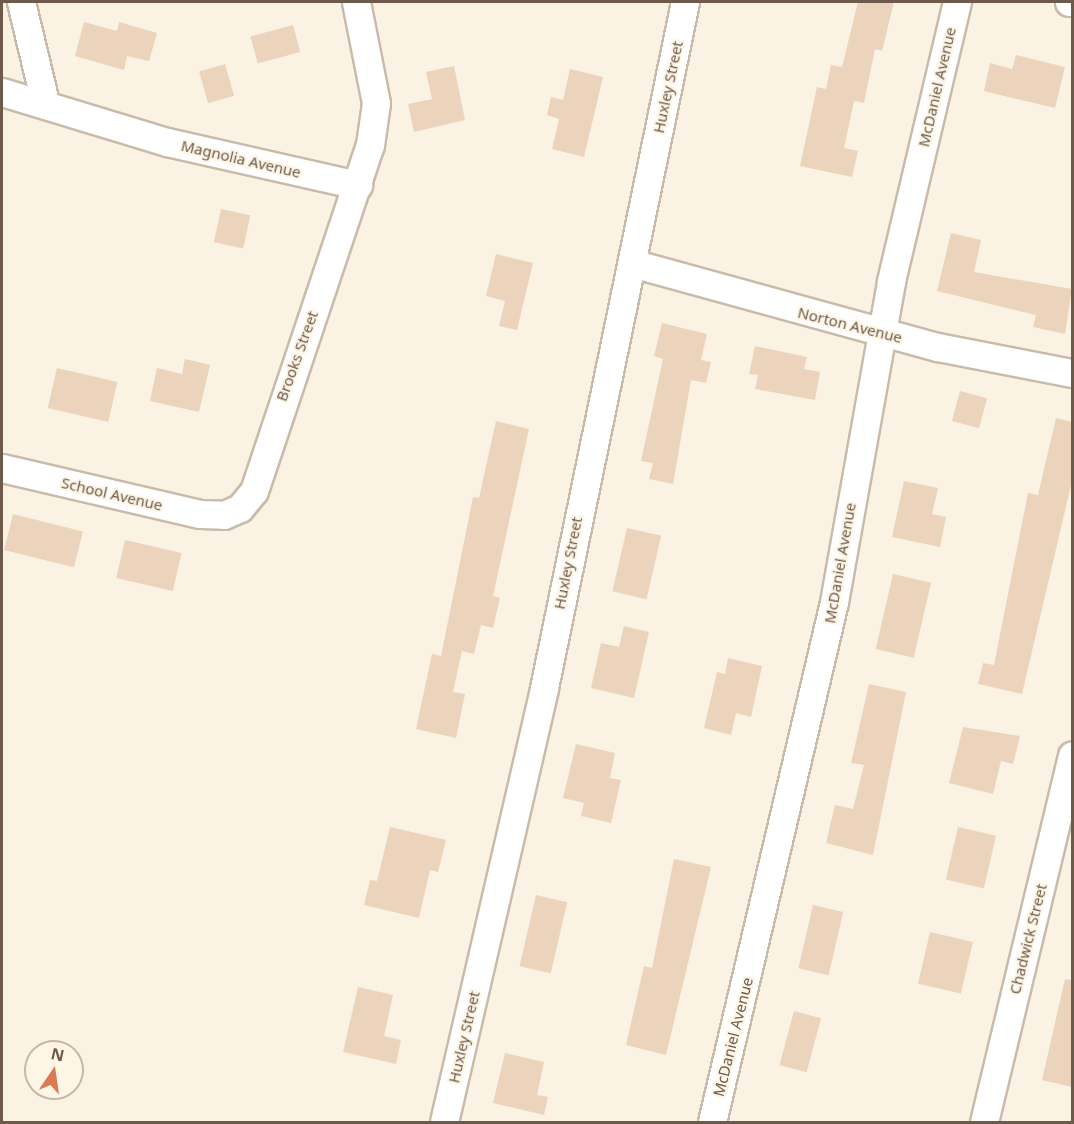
<!DOCTYPE html>
<html>
<head>
<meta charset="utf-8">
<style>
  body { margin:0 }
  #map { position:relative; width:1074px; height:1124px; overflow:hidden; background:#faf2e2; font-family:"Noto Sans",sans-serif }
  div>[style] { position:absolute }
  .building>* { inset:0; background:#ecd3bc; transform-origin:0 0 }
  .roads { filter:drop-shadow(2px 0 #c9baaa) drop-shadow(-2px 0 #c9baaa) drop-shadow(0 2px #c9baaa) drop-shadow(0 -2px #c9baaa) }
  .street>* { height:27px; margin:-13.5px; padding:0 13.5px; transform-origin:13.5px; border-radius:13.5px; background:#fff }
  span { translate:-50% -50%; white-space:nowrap; text-align:center; line-height:1.15; -webkit-text-stroke:4.5px #fdf6e7; paint-order:stroke }
  .street-label { font-size:15px; color:#6e5a4b }
  .frame { position:absolute; inset:0; border:3px solid #6e5a4b; pointer-events:none }
  .north { position:absolute; left:24px; top:1040px; width:60px; height:60px; box-sizing:border-box; background:#fdf6e7; border:2px solid #c4b8a9; border-radius:50%; rotate:13deg; font-size:16px; font-weight:700; line-height:24px; text-align:center; color:#6e5a4b }
  .north::after { content:''; display:block; margin:auto; width:21px; height:27px; background:#d97a51; clip-path:polygon(50% 0,100% 100%,50% 72%,0 100%) }
</style>
</head>
<body>
<div id="map">
  <div class="building">
    <div style="clip-path:polygon(858px 2px,894px 2px,882px 51px,875px 49px,864px 103px,854px 101px,844px 148px,858px 151px,852px 177px,800px 166px,817px 87px,826px 89px,831px 65px,842px 67px)"></div>
    <div style="clip-path:polygon(84px 22px,117px 31px,119px 22px,157px 33px,149px 61px,127px 56px,124px 70px,75px 56px)"></div>
    <div style="left:293px;top:25px;width:28px;height:44px;rotate:75deg"></div>
    <div style="clip-path:polygon(1016px 55px,1065px 67px,1055px 108px,984px 91px,990px 63px,1012px 69px)"></div>
    <div style="left:225px;top:64px;width:33px;height:27px;rotate:74deg"></div>
    <div style="clip-path:polygon(454px 66px,465px 120px,414px 132px,408px 104px,432px 99px,426px 72px)"></div>
    <div style="clip-path:polygon(570px 69px,603px 77px,584px 157px,552px 149px,559px 119px,547px 115px,551px 97px,563px 100px)"></div>
    <div style="left:221px;top:209px;width:30px;height:34px;rotate:12deg"></div>
    <div style="clip-path:polygon(951px 233px,981px 240px,974px 272px,1072px 289px,1065px 334px,1033px 327px,1036px 315px,937px 291px)"></div>
    <div style="clip-path:polygon(496px 254px,533px 263px,517px 330px,499px 326px,505px 301px,486px 296px)"></div>
    <div style="clip-path:polygon(662px 323px,707px 334px,701px 360px,711px 362px,706px 383px,691px 380px,673px 484px,649px 479px,653px 463px,641px 461px,663px 359px,654px 356px)"></div>
    <div style="clip-path:polygon(755px 346px,807px 357px,804px 369px,820px 372px,815px 400px,755px 389px,758px 375px,749px 374px)"></div>
    <div style="clip-path:polygon(185px 359px,210px 365px,199px 412px,150px 401px,157px 368px,182px 374px)"></div>
    <div style="left:57px;top:368px;width:62px;height:41px;rotate:13deg"></div>
    <div style="left:960px;top:391px;width:28px;height:31px;rotate:15deg"></div>
    <div style="clip-path:polygon(1056px 418px,1072px 422px,1072px 481px,1022px 694px,978px 684px,983px 663px,994px 665px,1028px 493px,1038px 495px)"></div>
    <div style="clip-path:polygon(496px 421px,529px 429px,493px 596px,500px 598px,493px 628px,481px 625px,474px 654px,462px 651px,453px 692px,465px 694px,456px 738px,416px 729px,432px 654px,441px 656px,473px 497px,479px 498px)"></div>
    <div style="clip-path:polygon(904px 481px,938px 488px,932px 514px,946px 517px,940px 547px,892px 537px)"></div>
    <div style="left:13px;top:514px;width:72px;height:37px;rotate:14deg"></div>
    <div style="left:627px;top:528px;width:35px;height:65px;rotate:13deg"></div>
    <div style="left:125px;top:540px;width:58px;height:39px;rotate:13deg"></div>
    <div style="left:893px;top:574px;width:39px;height:77px;rotate:13deg"></div>
    <div style="clip-path:polygon(624px 626px,649px 632px,634px 698px,591px 688px,601px 643px,619px 647px)"></div>
    <div style="clip-path:polygon(728px 658px,762px 666px,751px 717px,736px 713px,731px 735px,704px 728px,717px 672px,725px 674px)"></div>
    <div style="clip-path:polygon(869px 684px,906px 692px,873px 855px,826px 843px,835px 805px,853px 809px,864px 765px,851px 763px)"></div>
    <div style="clip-path:polygon(963px 727px,1020px 736px,1013px 764px,1001px 761px,993px 794px,949px 783px)"></div>
    <div style="clip-path:polygon(576px 744px,615px 753px,610px 778px,621px 780px,611px 823px,581px 816px,584px 803px,563px 798px)"></div>
    <div style="clip-path:polygon(390px 827px,446px 840px,438px 872px,430px 870px,419px 918px,364px 905px,370px 880px,377px 881px)"></div>
    <div style="left:958px;top:827px;width:39px;height:54px;rotate:13deg"></div>
    <div style="clip-path:polygon(674px 859px,711px 867px,666px 1055px,626px 1045px,644px 966px,652px 968px)"></div>
    <div style="left:536px;top:895px;width:32px;height:73px;rotate:13deg"></div>
    <div style="left:813px;top:905px;width:31px;height:65px;rotate:13deg"></div>
    <div style="left:930px;top:932px;width:44px;height:53px;rotate:13deg"></div>
    <div style="clip-path:polygon(1065px 979px,1072px 980px,1072px 1087px,1042px 1080px)"></div>
    <div style="clip-path:polygon(358px 987px,393px 995px,384px 1036px,401px 1040px,396px 1064px,343px 1052px)"></div>
    <div style="left:794px;top:1011px;width:28px;height:56px;rotate:15deg"></div>
    <div style="clip-path:polygon(505px 1053px,544px 1062px,537px 1095px,548px 1097px,544px 1115px,493px 1103px)"></div>
  </div>
  <div class="roads">
    <div class="street">
      <div style="left:21px;top:2px;width:103px;rotate:76.5deg"></div>
      <div style="left:1069px;top:2px;width:3px"></div>
      <div style="left:2px;top:92px;width:172px;rotate:16.9deg"></div>
      <div style="left:167px;top:142px;width:196px;rotate:12.7deg"></div>
      <div style="left:632px;top:263px;width:317px;rotate:15.4deg"></div>
      <div style="left:938px;top:347px;width:136px;rotate:11deg"></div>
      <div style="left:2px;top:468px;width:203px;rotate:13.1deg"></div>
      <div style="left:200px;top:514px;width:24px;rotate:2deg"></div>
      <div style="left:224px;top:515px;width:17px;rotate:-24deg"></div>
      <div style="left:240px;top:508px;width:22px;rotate:-51deg"></div>
      <div style="left:254px;top:491px;width:365px;rotate:-71.5deg"></div>
      <div style="left:370px;top:145px;width:42px;rotate:-81.9deg"></div>
      <div style="left:376px;top:103px;width:103px;rotate:-101.2deg"></div>
      <div style="left:444px;top:1122px;width:445px;rotate:-77deg"></div>
      <div style="left:544px;top:688px;width:700px;rotate:-78.39deg"></div>
      <div style="left:712px;top:1122px;width:534px;rotate:-76.8deg"></div>
      <div style="left:834px;top:602px;width:326px;rotate:-79.9deg"></div>
      <div style="left:891px;top:281px;width:287px;rotate:-76.7deg"></div>
      <div style="left:984px;top:1122px;width:377px;rotate:-76.5deg"></div>
    </div>
  </div>
  <div class="street-label">
    <span style="left:668px;top:87px;rotate:-78deg">Huxley Street</span>
    <span style="left:937px;top:87px;rotate:-77deg">McDaniel Avenue</span>
    <span style="left:241px;top:159px;rotate:13deg">Magnolia Avenue</span>
    <span style="left:850px;top:325px;rotate:14deg">Norton Avenue</span>
    <span style="left:297px;top:356px;rotate:-70deg">Brooks Street</span>
    <span style="left:112px;top:494px;rotate:13deg">School Avenue</span>
    <span style="left:568px;top:563px;rotate:-79deg">Huxley Street</span>
    <span style="left:840px;top:563px;rotate:-80deg">McDaniel Avenue</span>
    <span style="left:1028px;top:939px;rotate:-76deg">Chadwick Street</span>
    <span style="left:464px;top:1037px;rotate:-77deg">Huxley Street</span>
    <span style="left:733px;top:1037px;rotate:-76deg">McDaniel Avenue</span>
  </div>
  <div class="frame"></div>
  <div class="north">N</div>
</div>
</body>
</html>
